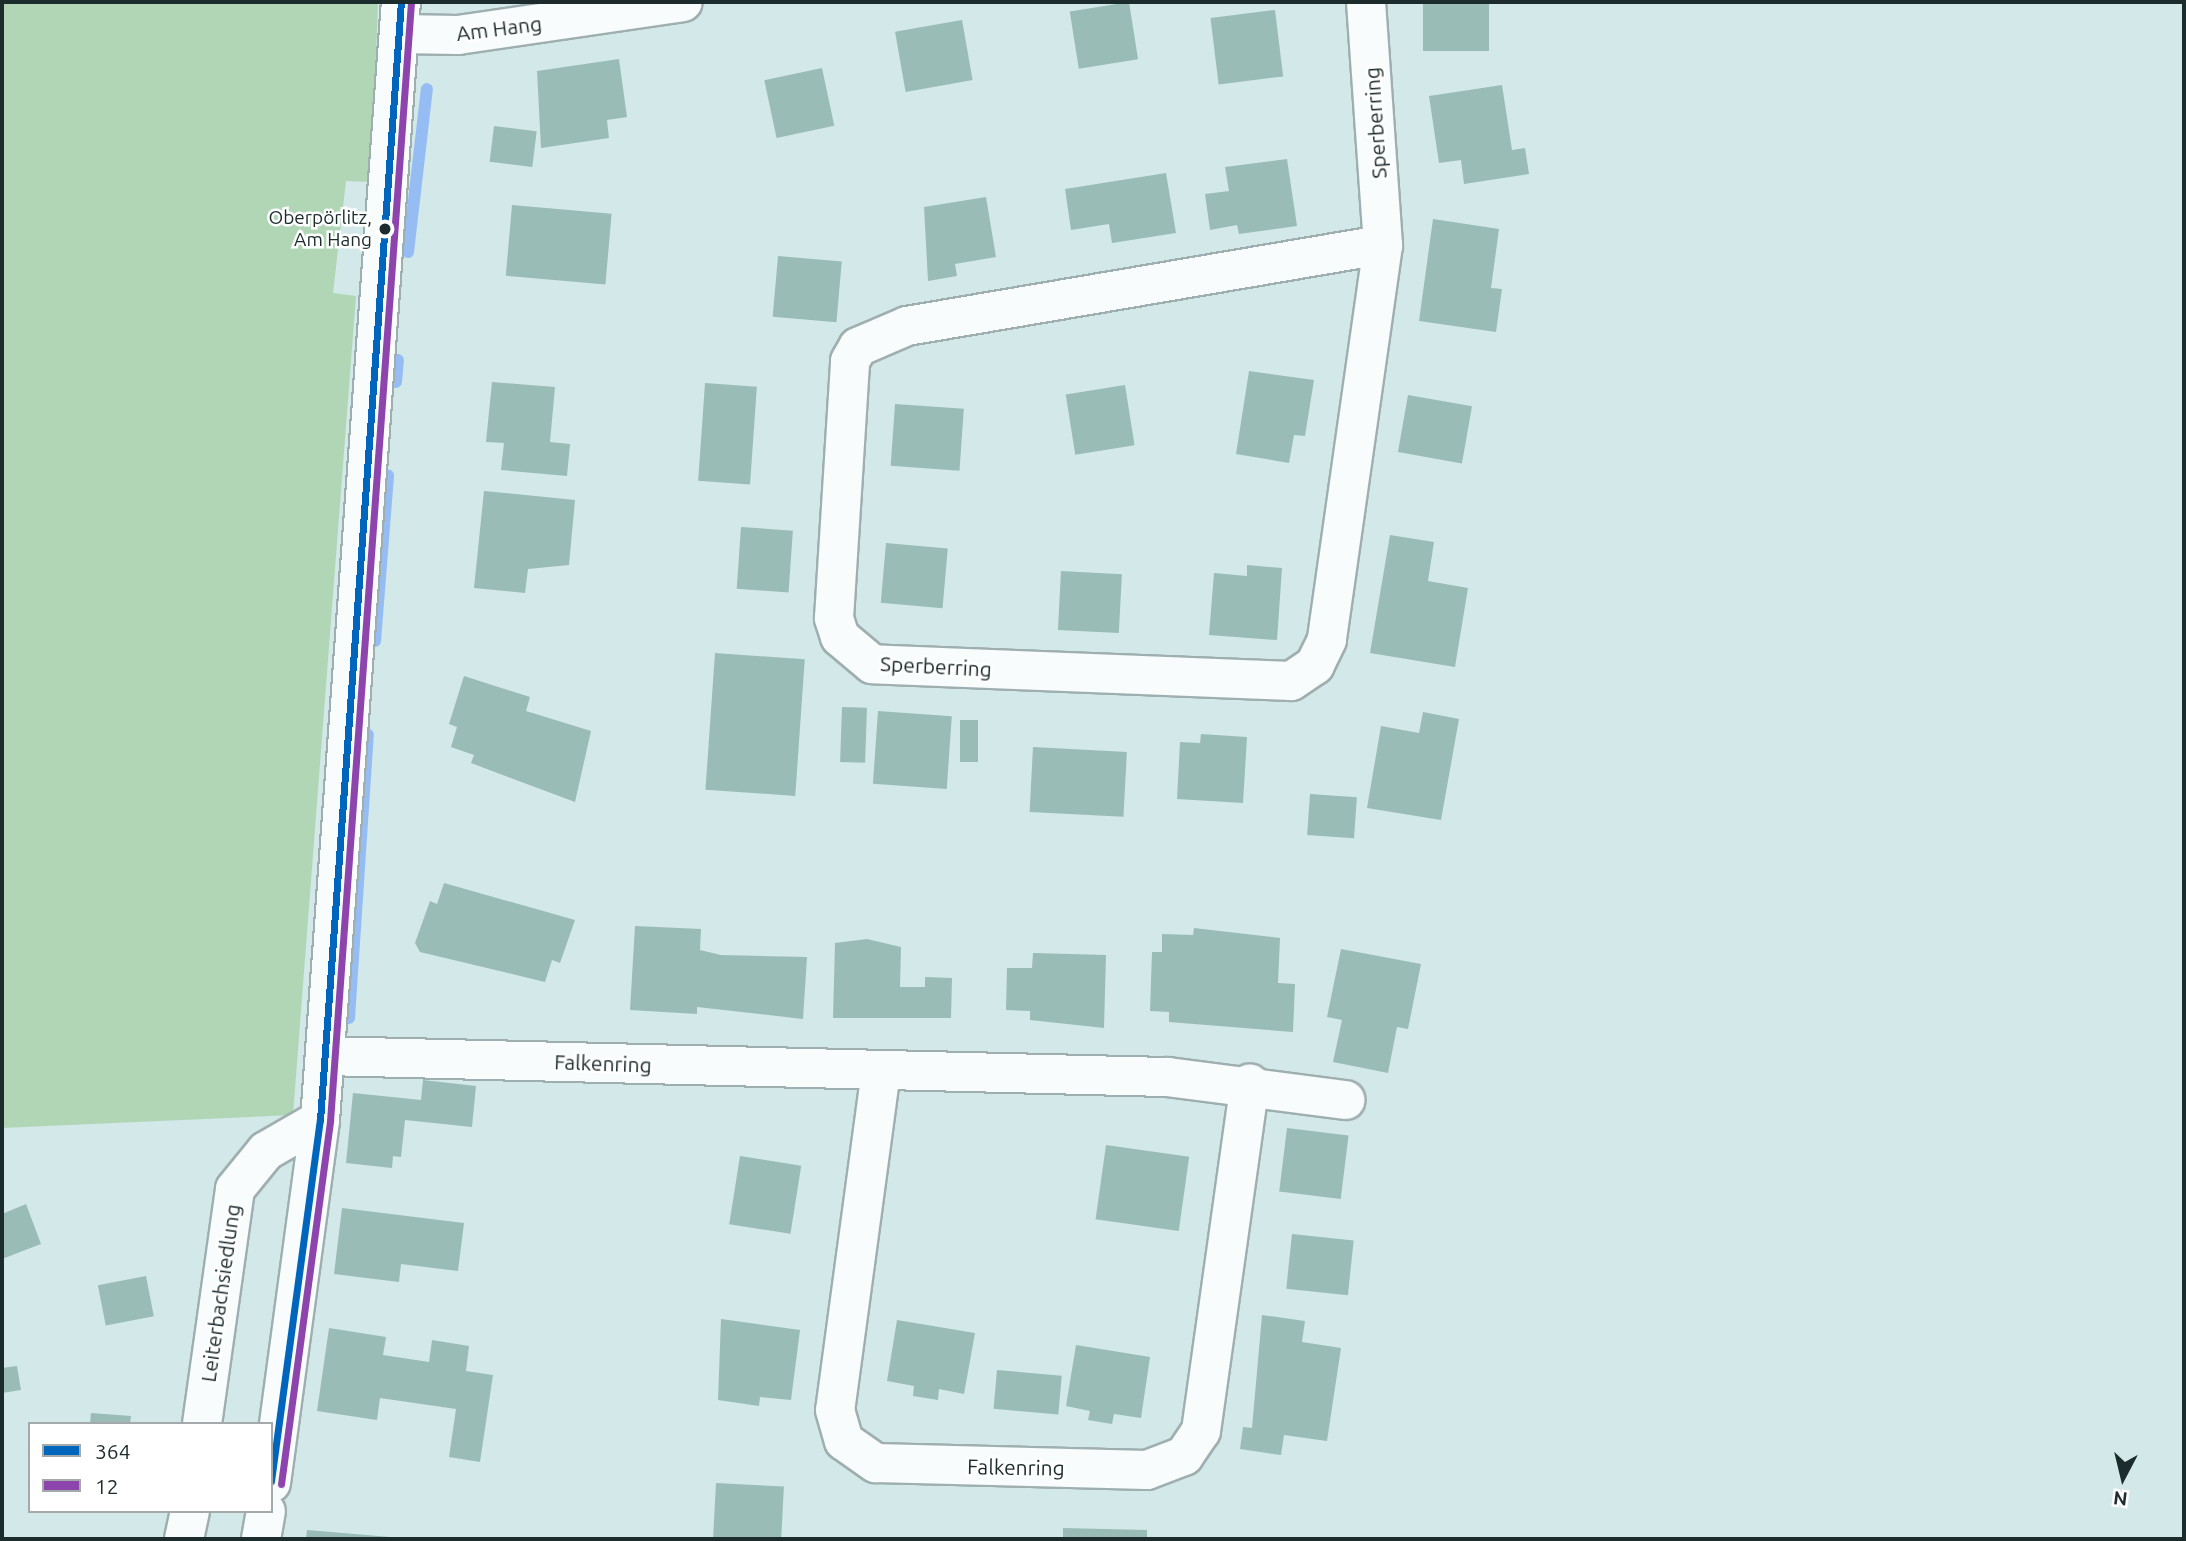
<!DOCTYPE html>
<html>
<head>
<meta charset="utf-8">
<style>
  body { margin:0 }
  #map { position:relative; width:2186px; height:1541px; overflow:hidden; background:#d3e8e9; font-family:Ubuntu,sans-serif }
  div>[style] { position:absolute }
  .green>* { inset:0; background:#b1d6b6 }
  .stream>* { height:12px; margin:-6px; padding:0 6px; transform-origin:6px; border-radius:6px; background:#96bdf3 }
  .building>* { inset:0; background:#9abcb6; transform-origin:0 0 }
  .roads { filter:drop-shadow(2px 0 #9fafb0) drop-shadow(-2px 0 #9fafb0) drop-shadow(0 2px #9fafb0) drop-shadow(0 -2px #9fafb0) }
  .minor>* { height:38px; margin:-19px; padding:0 19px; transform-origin:19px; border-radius:19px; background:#f8fcfc }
  .bus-1>* { height:7px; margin:-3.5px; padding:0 3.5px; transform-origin:3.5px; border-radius:3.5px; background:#0065bd }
  .bus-2>* { height:7px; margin:-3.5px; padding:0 3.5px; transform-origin:3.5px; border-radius:3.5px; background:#8e44ad }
  .dots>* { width:19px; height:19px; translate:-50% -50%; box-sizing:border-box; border:4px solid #fff; border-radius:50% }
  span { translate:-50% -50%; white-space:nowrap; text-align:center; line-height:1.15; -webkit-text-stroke:5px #fff; paint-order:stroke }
  .bus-label { font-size:19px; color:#1c2b2c }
  .right { translate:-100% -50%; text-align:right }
  .street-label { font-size:21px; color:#1c2b2c }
  .frame { position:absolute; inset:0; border:4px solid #1c2b2c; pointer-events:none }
  .legend { position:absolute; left:28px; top:1422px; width:245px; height:91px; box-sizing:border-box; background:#fff; border:2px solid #a4aaab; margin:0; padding:9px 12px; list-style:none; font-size:21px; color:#1c2b2c }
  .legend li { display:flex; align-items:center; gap:14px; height:35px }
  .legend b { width:35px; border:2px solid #a4aaab }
  .north { position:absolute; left:2088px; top:1443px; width:70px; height:70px; -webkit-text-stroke:5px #fff; paint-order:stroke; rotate:187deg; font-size:19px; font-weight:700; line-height:28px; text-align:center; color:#1c2b2c }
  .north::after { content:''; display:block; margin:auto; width:24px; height:32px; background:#1c2b2c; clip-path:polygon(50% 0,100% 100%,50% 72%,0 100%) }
</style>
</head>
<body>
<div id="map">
  <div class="green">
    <div style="clip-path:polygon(2px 2px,378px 2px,371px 182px,346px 181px,333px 293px,356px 296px,293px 1115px,2px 1128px)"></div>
  </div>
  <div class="stream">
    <div style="left:408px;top:252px;width:164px;rotate:-83.4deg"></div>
    <div style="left:396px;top:382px;width:22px;rotate:-85deg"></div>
    <div style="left:375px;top:641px;width:166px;rotate:-85.5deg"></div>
    <div style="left:349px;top:1018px;width:284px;rotate:-86.2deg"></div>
  </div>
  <div class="building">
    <div style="left:1129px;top:2px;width:58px;height:60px;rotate:81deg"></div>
    <div style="left:1423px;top:2px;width:66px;height:49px"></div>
    <div style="left:1275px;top:10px;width:67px;height:65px;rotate:83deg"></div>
    <div style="left:962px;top:20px;width:61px;height:68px;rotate:80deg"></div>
    <div style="clip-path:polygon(619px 59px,627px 117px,607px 120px,609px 138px,541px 148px,537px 71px)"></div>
    <div style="left:822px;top:68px;width:59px;height:59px;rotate:78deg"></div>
    <div style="clip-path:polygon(1502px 85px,1512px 150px,1525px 148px,1529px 174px,1464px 184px,1461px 160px,1439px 163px,1429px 96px)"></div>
    <div style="left:494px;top:126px;width:43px;height:36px;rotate:7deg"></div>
    <div style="clip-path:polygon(1287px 159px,1297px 226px,1239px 234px,1237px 225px,1210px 230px,1205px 194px,1229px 191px,1225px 167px)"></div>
    <div style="clip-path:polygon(1166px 173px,1176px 233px,1112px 243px,1109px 224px,1071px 230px,1065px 189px)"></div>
    <div style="clip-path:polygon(986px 197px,996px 257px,955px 264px,957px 276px,928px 281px,924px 207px)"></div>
    <div style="left:512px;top:205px;width:100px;height:71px;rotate:5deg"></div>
    <div style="clip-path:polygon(1433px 219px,1499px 229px,1491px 288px,1502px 289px,1496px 332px,1419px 321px)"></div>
    <div style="left:778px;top:256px;width:64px;height:61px;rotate:5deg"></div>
    <div style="clip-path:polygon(1249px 371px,1314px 380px,1305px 436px,1294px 435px,1289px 463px,1236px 454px)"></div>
    <div style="clip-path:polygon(492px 382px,555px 387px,550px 442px,570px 444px,567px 476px,501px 470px,504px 443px,486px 442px)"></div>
    <div style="left:705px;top:383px;width:52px;height:98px;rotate:4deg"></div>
    <div style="left:1125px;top:385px;width:61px;height:60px;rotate:81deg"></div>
    <div style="left:1408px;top:395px;width:65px;height:58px;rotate:10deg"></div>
    <div style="left:895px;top:404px;width:69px;height:62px;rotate:4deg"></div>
    <div style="clip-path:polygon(484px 491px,575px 500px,569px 565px,528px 569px,525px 593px,474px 588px)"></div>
    <div style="left:741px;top:527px;width:52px;height:62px;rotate:4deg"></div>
    <div style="clip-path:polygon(1390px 535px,1434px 542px,1428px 581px,1468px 588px,1455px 667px,1370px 653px)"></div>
    <div style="left:886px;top:543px;width:62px;height:60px;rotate:5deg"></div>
    <div style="clip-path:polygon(1247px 565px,1282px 568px,1277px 640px,1209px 635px,1214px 573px,1247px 576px)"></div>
    <div style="left:1061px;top:571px;width:61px;height:59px;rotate:3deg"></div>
    <div style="left:715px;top:653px;width:90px;height:137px;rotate:4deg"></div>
    <div style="clip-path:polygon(464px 676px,530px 697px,526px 711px,591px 731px,575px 802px,471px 763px,474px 755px,451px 747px,457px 727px,449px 724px)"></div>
    <div style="left:842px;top:707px;width:25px;height:55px;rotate:2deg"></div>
    <div style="left:878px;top:711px;width:74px;height:73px;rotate:4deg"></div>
    <div style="clip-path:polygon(1423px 712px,1459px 719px,1441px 820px,1367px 808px,1381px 726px,1419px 733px)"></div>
    <div style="left:960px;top:720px;width:18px;height:42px"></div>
    <div style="clip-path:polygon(1201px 734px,1247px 737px,1243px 803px,1177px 799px,1180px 742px,1200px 743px)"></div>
    <div style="left:1033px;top:747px;width:94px;height:65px;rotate:3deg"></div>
    <div style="left:1310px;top:794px;width:47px;height:41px;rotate:4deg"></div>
    <div style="clip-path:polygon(444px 883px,575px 920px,560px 963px,552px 960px,545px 982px,420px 952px,415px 943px,430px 901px,437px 904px)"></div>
    <div style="clip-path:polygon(635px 926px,701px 929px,700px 950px,721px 955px,807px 957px,803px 1019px,697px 1007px,697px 1014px,630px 1010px)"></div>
    <div style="clip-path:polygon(1194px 928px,1280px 938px,1278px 983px,1295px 984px,1293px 1032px,1169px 1022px,1169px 1012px,1150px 1011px,1152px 952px,1162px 952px,1162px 934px,1193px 935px)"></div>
    <div style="clip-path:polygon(867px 939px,901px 947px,900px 987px,925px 987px,925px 977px,952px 978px,951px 1018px,833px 1018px,835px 943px)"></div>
    <div style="clip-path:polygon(1341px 949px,1421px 964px,1408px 1029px,1397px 1027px,1388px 1073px,1333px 1062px,1342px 1020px,1327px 1017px)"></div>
    <div style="clip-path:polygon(1033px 953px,1106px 955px,1104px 1028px,1030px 1020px,1030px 1011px,1006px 1010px,1007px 968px,1032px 968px)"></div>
    <div style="clip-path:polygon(423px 1080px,476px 1086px,472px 1127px,405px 1120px,401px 1157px,393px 1156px,392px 1168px,346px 1163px,353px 1093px,421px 1100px)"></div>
    <div style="left:1287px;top:1128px;width:62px;height:64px;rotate:7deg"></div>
    <div style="left:1106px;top:1145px;width:84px;height:75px;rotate:8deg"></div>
    <div style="left:740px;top:1156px;width:62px;height:69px;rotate:9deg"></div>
    <div style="clip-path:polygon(26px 1204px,41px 1244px,2px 1259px,2px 1214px)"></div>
    <div style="clip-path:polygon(342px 1208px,464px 1223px,458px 1271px,401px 1264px,399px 1282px,334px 1274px)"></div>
    <div style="left:1292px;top:1234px;width:62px;height:55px;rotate:6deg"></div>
    <div style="left:146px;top:1276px;width:41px;height:49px;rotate:79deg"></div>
    <div style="clip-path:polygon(1262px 1315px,1305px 1321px,1302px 1342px,1341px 1348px,1327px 1441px,1284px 1435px,1281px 1455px,1240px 1449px,1243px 1427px,1252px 1428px)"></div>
    <div style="clip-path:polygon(721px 1319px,800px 1330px,791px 1400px,760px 1397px,759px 1406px,718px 1400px)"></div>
    <div style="clip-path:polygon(897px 1320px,975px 1333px,964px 1394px,939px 1389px,938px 1400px,913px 1396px,914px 1386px,887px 1381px)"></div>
    <div style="clip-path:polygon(329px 1328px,386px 1337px,383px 1355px,429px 1362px,432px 1340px,469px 1346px,466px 1371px,493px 1375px,480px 1462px,449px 1457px,456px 1409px,380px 1398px,377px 1420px,317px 1411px)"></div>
    <div style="clip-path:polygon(1076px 1345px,1150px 1357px,1141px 1418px,1114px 1414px,1112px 1424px,1088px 1420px,1090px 1411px,1066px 1406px)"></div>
    <div style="clip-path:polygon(17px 1366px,21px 1390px,2px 1393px,2px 1368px)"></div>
    <div style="left:997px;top:1370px;width:65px;height:39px;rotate:5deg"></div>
    <div style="clip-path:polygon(91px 1413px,131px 1416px,130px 1424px,90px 1424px)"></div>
    <div style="left:716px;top:1483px;width:68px;height:56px;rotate:3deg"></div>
    <div style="clip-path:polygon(1063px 1528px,1147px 1530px,1147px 1539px,1063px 1539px)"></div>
    <div style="clip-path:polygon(307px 1530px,390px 1537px,390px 1539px,306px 1539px)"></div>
  </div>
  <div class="roads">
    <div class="minor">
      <div style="left:1366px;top:2px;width:244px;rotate:86deg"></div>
      <div style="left:1383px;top:245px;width:399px;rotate:98.1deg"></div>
      <div style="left:1327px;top:640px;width:28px;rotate:116deg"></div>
      <div style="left:1315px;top:665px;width:29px;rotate:146deg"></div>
      <div style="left:1291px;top:681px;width:419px;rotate:-177.7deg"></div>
      <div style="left:872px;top:664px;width:42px;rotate:-139.8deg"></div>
      <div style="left:840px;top:637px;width:20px;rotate:-108deg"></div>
      <div style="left:834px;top:618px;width:257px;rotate:-86.4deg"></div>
      <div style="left:850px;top:361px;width:16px;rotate:-60deg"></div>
      <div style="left:858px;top:347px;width:53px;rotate:-23.2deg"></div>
      <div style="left:907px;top:326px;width:483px;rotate:-9.7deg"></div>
      <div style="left:399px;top:34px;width:59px;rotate:1deg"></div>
      <div style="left:458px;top:35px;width:227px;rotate:-8.3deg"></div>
      <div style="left:325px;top:1056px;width:843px;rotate:1.43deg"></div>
      <div style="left:1168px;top:1077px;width:179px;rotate:7.4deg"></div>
      <div style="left:881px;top:1071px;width:342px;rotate:97.7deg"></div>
      <div style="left:835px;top:1410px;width:32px;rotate:74deg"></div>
      <div style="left:844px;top:1441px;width:39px;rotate:35deg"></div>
      <div style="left:876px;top:1463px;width:271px;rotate:1.5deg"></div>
      <div style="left:1147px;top:1470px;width:40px;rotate:-21deg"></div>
      <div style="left:1184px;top:1456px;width:30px;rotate:-56deg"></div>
      <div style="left:1201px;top:1431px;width:351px;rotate:-82deg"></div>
      <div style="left:202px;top:1424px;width:237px;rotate:-82deg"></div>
      <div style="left:235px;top:1189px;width:49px;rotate:-50.8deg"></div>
      <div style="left:266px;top:1151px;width:62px;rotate:-29.9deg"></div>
      <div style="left:271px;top:1483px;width:366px;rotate:-82.3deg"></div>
      <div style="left:320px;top:1120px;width:1121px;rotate:-85.86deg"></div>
      <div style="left:184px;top:1539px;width:29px;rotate:-78deg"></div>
      <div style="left:261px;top:1539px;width:28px;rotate:-80deg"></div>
    </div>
  </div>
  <div class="bus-1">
    <div style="left:271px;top:1481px;width:364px;rotate:-82.3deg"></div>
    <div style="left:320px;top:1120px;width:1121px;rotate:-85.86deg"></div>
  </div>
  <div class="bus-2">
    <div style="left:281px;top:1484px;width:366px;rotate:-82.3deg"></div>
    <div style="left:330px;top:1121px;width:1121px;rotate:-85.86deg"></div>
  </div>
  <div class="dots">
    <div style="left:385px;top:229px;background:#1c2b2c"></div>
  </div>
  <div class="bus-label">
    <span class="right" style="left:372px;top:229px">Oberpörlitz,<br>Am Hang</span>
  </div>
  <div class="street-label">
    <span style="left:499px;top:28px;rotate:-7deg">Am Hang</span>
    <span style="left:1375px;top:123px;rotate:-94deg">Sperberring</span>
    <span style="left:936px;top:666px;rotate:3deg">Sperberring</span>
    <span style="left:603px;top:1063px;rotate:2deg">Falkenring</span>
    <span style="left:220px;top:1293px;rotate:-82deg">Leiterbachsiedlung</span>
    <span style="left:1016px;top:1467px;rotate:1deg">Falkenring</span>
  </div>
  <div class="frame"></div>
  <ul class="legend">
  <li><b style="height:9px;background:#0065bd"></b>364</li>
  <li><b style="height:9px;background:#8e44ad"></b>12</li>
  </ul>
  <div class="north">N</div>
</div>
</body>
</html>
